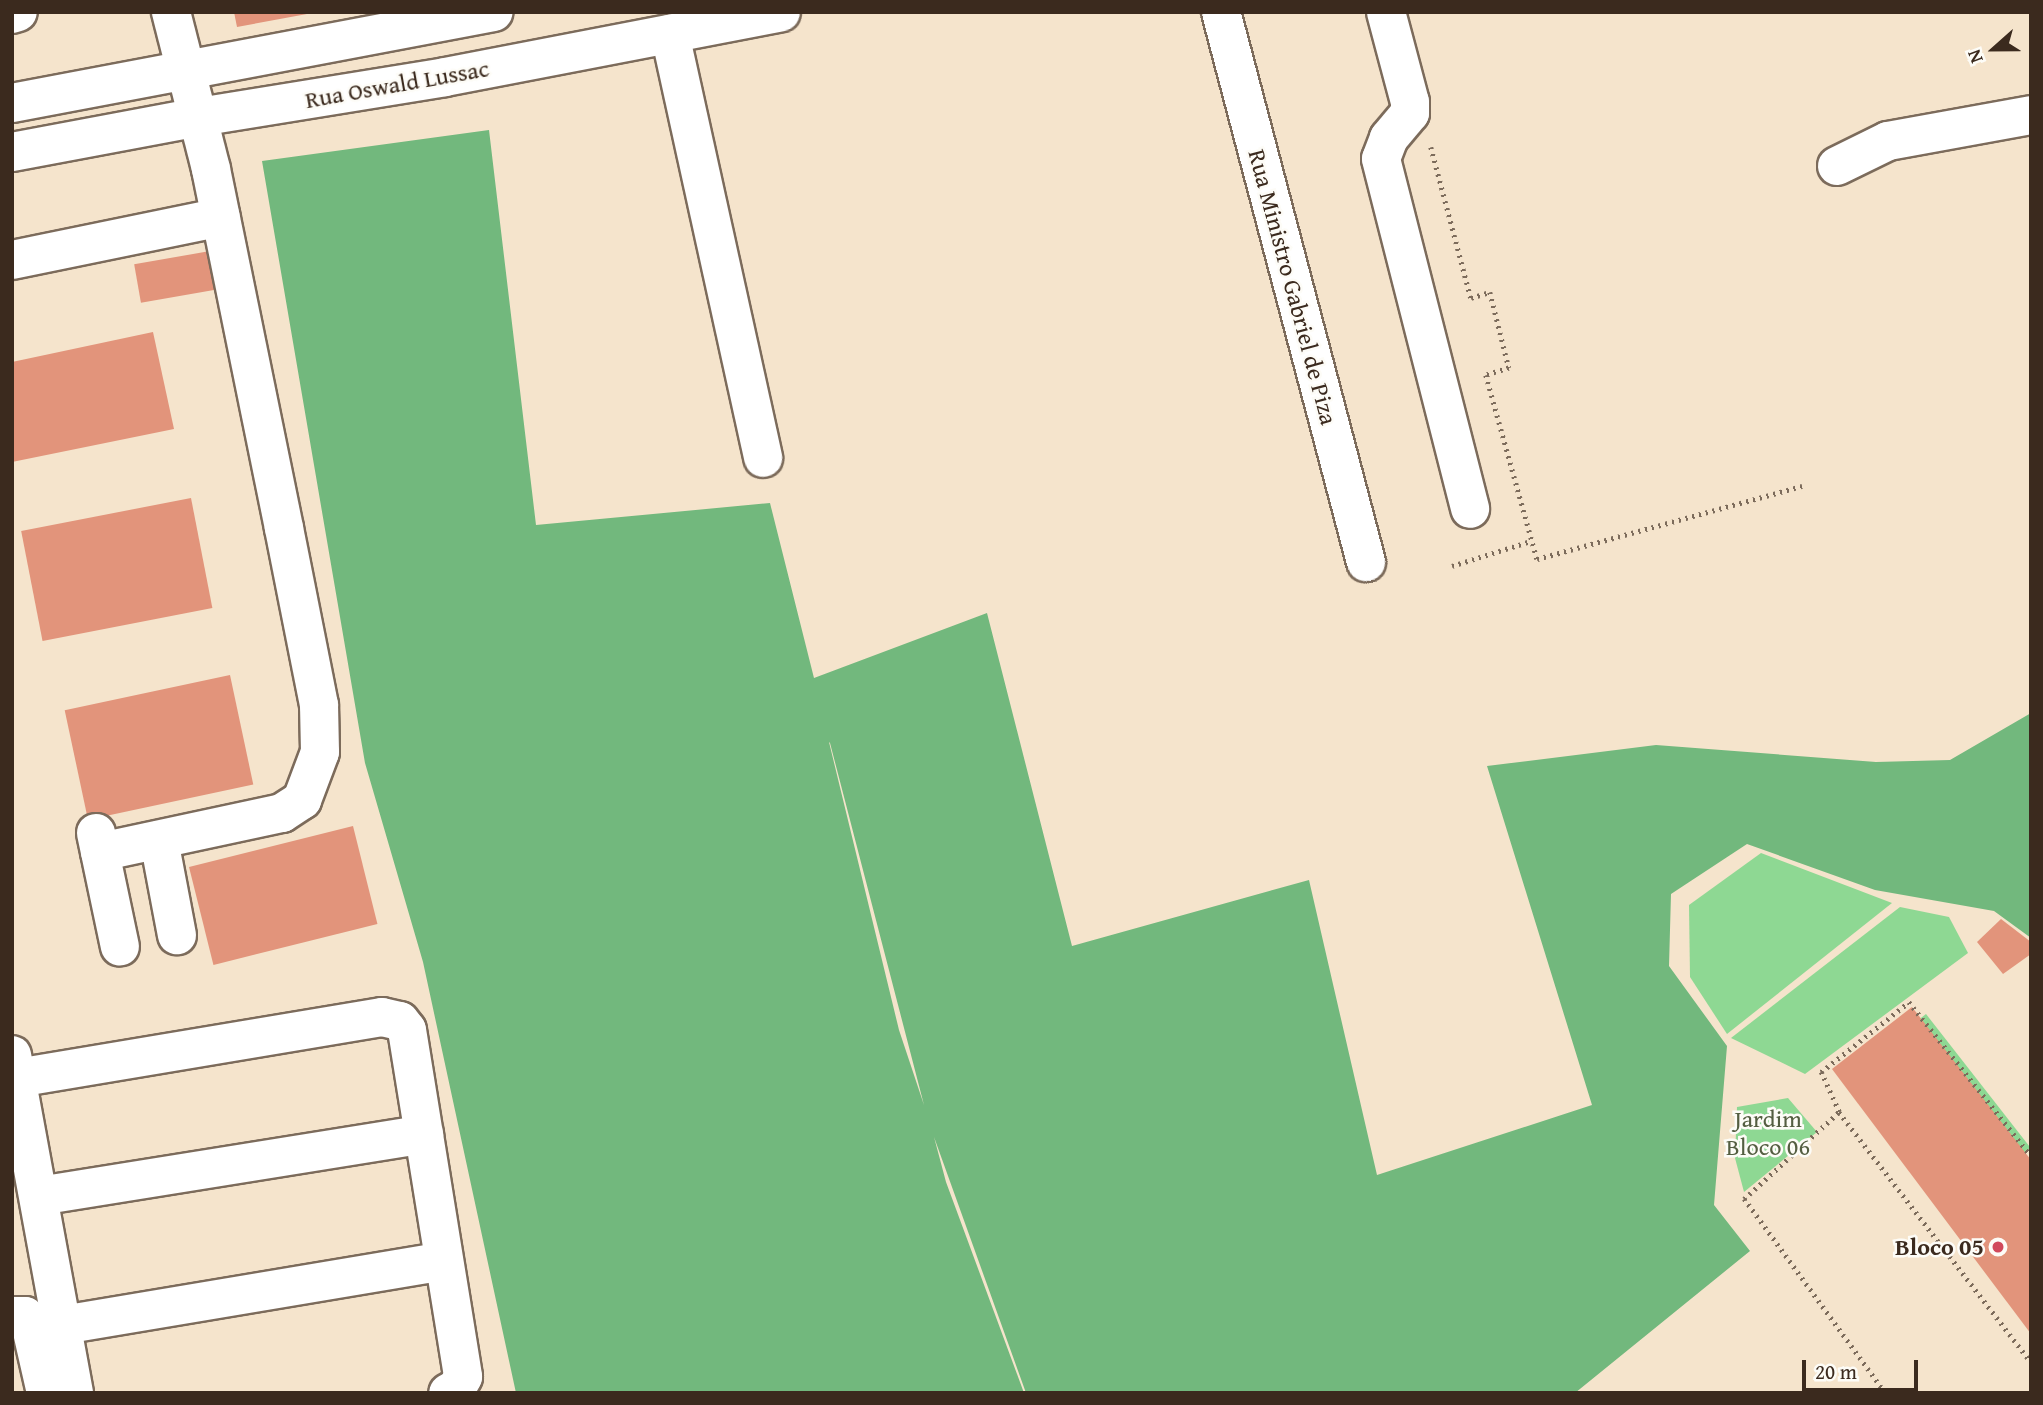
<!DOCTYPE html>
<html>
<head>
<meta charset="utf-8">
<style>
  body { margin:0 }
  #map { position:relative; width:2043px; height:1405px; overflow:hidden; background:#f5e4cc; font-family:"Gentium Book Plus",serif }
  div>[style] { position:absolute }
  .green>* { inset:0; background:#8ed893; transform-origin:0 0 }
  .forest>* { inset:0; background:#72b87d }
  .building>* { inset:0; background:#e2947b; transform-origin:0 0 }
  .path>* { height:4.5px; margin-top:-2.25px; transform-origin:0; background:repeating-linear-gradient(90deg,#7c6b5b 0 2px,transparent 0 7px) }
  .roads { filter:drop-shadow(2px 0 #7c6b5b) drop-shadow(-2px 0 #7c6b5b) drop-shadow(0 2px #7c6b5b) drop-shadow(0 -2px #7c6b5b) }
  .minor>* { height:38px; margin:-19px; padding:0 19px; transform-origin:19px; border-radius:19px; background:#fff }
  .dots>* { width:19px; height:19px; translate:-50% -50%; box-sizing:border-box; border:4px solid #fdfcf7; border-radius:50% }
  span { translate:-50% -50%; white-space:nowrap; text-align:center; line-height:1.15; -webkit-text-stroke:5px #fdfcf7; paint-order:stroke }
  .street-label { font-size:24px; color:#3b2a1e }
  .park-label { font-size:24px; color:#545e41 }
  .poi-label { font-size:24px; color:#3b2a1e; font-weight:700 }
  .right { translate:-100% -50%; text-align:right }
  .frame { position:absolute; inset:0; border:14px solid #3b2a1e; pointer-events:none }
  .north { position:absolute; left:1959px; top:14px; width:70px; height:70px; -webkit-text-stroke:5px #fdfcf7; paint-order:stroke; rotate:249deg; font-size:19px; font-weight:700; line-height:28px; text-align:center; color:#3b2a1e }
  .north::after { content:''; display:block; margin:auto; width:24px; height:32px; background:#3b2a1e; clip-path:polygon(50% 0,100% 100%,50% 72%,0 100%) }
  .scale { position:absolute; left:1802px; top:1360px; width:116px; height:32px; box-sizing:border-box; border:4px solid #3b2a1e; border-top:0; padding-left:9px; font-size:21px; line-height:24px; white-space:nowrap; color:#3b2a1e; -webkit-text-stroke:5px #fdfcf7; paint-order:stroke }
</style>
</head>
<body>
<div id="map">
  <div class="green">
    <div style="clip-path:polygon(1761px 853px,1892px 903px,1727px 1034px,1690px 977px,1689px 905px)"></div>
    <div style="clip-path:polygon(1900px 907px,1949px 917px,1968px 953px,1805px 1074px,1731px 1038px)"></div>
    <div style="left:1926px;top:1014px;width:170px;height:8px;rotate:52deg"></div>
    <div style="clip-path:polygon(1788px 1098px,1817px 1132px,1744px 1192px,1735px 1158px,1737px 1107px)"></div>
  </div>
  <div class="forest">
    <div style="clip-path:polygon(evenodd,489px 130px,536px 525px,770px 503px,814px 678px,987px 613px,1072px 946px,1309px 880px,1377px 1175px,1592px 1105px,1487px 766px,1656px 745px,1876px 762px,1950px 760px,2031px 713px,2031px 938px,1994px 911px,1875px 890px,1747px 844px,1671px 894px,1669px 966px,1727px 1046px,1714px 1205px,1750px 1251px,1575px 1393px,1026px 1393px,934px 1137px,946px 1182px,1024px 1393px,516px 1393px,423px 962px,365px 763px,262px 161px,489px 130px,829px 742px,830px 743px,924px 1105px,899px 1030px,829px 742px)"></div>
  </div>
  <div class="building">
    <div style="clip-path:polygon(234px 12px,307px 12px,307px 14px,237px 27px)"></div>
    <div style="left:210px;top:251px;width:39px;height:77px;rotate:80deg"></div>
    <div style="clip-path:polygon(153px 332px,174px 429px,12px 462px,12px 362px)"></div>
    <div style="left:191px;top:498px;width:112px;height:173px;rotate:79deg"></div>
    <div style="left:230px;top:675px;width:112px;height:169px;rotate:78deg"></div>
    <div style="left:353px;top:826px;width:101px;height:169px;rotate:76deg"></div>
    <div style="clip-path:polygon(2001px 919px,2031px 942px,2031px 954px,2003px 974px,1977px 942px)"></div>
    <div style="clip-path:polygon(1912px 1007px,2031px 1160px,2031px 1334px,1832px 1069px)"></div>
  </div>
  <div class="path">
    <div style="left:1431px;top:147px;width:156px;rotate:75.2deg"></div>
    <div style="left:1471px;top:298px;width:20px;rotate:-18deg"></div>
    <div style="left:1490px;top:292px;width:78px;rotate:76deg"></div>
    <div style="left:1509px;top:368px;width:24px;rotate:163deg"></div>
    <div style="left:1486px;top:375px;width:191px;rotate:74.5deg"></div>
    <div style="left:1537px;top:559px;width:275px;rotate:-15.4deg"></div>
    <div style="left:1452px;top:566px;width:83px;rotate:-17.6deg"></div>
    <div style="left:1839px;top:1112px;width:44px;rotate:-114.2deg"></div>
    <div style="left:1821px;top:1072px;width:112px;rotate:-38.5deg"></div>
    <div style="left:1909px;top:1002px;width:196px;rotate:51.6deg"></div>
    <div style="left:1885px;top:1393px;width:240px;rotate:-126deg"></div>
    <div style="left:1744px;top:1199px;width:129px;rotate:-42.5deg"></div>
    <div style="left:1839px;top:1112px;width:315px;rotate:52.5deg"></div>
  </div>
  <div class="roads">
    <div class="minor">
      <div style="left:1221px;top:12px;width:569px;rotate:75.23deg"></div>
      <div style="left:1386px;top:12px;width:93px;rotate:75.1deg"></div>
      <div style="left:1410px;top:102px;width:11px;rotate:90deg"></div>
      <div style="left:1410px;top:113px;width:33px;rotate:130deg"></div>
      <div style="left:1389px;top:138px;width:22px;rotate:111deg"></div>
      <div style="left:1381px;top:159px;width:361px;rotate:75.7deg"></div>
      <div style="left:12px;top:14px;width:6px;rotate:-18deg"></div>
      <div style="left:670px;top:34px;width:434px;rotate:77.6deg"></div>
      <div style="left:12px;top:103px;width:490px;rotate:-10.7deg"></div>
      <div style="left:12px;top:152px;width:190px;rotate:-10.6deg"></div>
      <div style="left:199px;top:117px;width:249px;rotate:-9.2deg"></div>
      <div style="left:445px;top:77px;width:342px;rotate:-10.9deg"></div>
      <div style="left:1837px;top:166px;width:57px;rotate:-26.1deg"></div>
      <div style="left:1888px;top:141px;width:145px;rotate:-10.3deg"></div>
      <div style="left:12px;top:260px;width:213px;rotate:-11.6deg"></div>
      <div style="left:96px;top:833px;width:116px;rotate:78.1deg"></div>
      <div style="left:159px;top:840px;width:97px;rotate:79.3deg"></div>
      <div style="left:100px;top:852px;width:186px;rotate:-12.1deg"></div>
      <div style="left:282px;top:813px;width:24px;rotate:-33deg"></div>
      <div style="left:302px;top:800px;width:51px;rotate:-69.4deg"></div>
      <div style="left:320px;top:752px;width:47px;rotate:-91.2deg"></div>
      <div style="left:319px;top:705px;width:180px;rotate:-101.2deg"></div>
      <div style="left:284px;top:528px;width:366px;rotate:-101.5deg"></div>
      <div style="left:211px;top:169px;width:162px;rotate:-104.3deg"></div>
      <div style="left:12px;top:1055px;width:344px;rotate:79.6deg"></div>
      <div style="left:17px;top:1078px;width:370px;rotate:-9.5deg"></div>
      <div style="left:382px;top:1017px;width:18px;rotate:13deg"></div>
      <div style="left:400px;top:1021px;width:11px;rotate:52deg"></div>
      <div style="left:407px;top:1030px;width:351px;rotate:80.8deg"></div>
      <div style="left:463px;top:1377px;width:13px;rotate:119deg"></div>
      <div style="left:457px;top:1388px;width:10px;rotate:151deg"></div>
      <div style="left:39px;top:1196px;width:390px;rotate:-9.1deg"></div>
      <div style="left:12px;top:1316px;width:13px"></div>
      <div style="left:25px;top:1316px;width:13px;rotate:61deg"></div>
      <div style="left:31px;top:1327px;width:68px;rotate:77.2deg"></div>
      <div style="left:62px;top:1325px;width:387px;rotate:-9.5deg"></div>
    </div>
  </div>
  <div class="dots">
    <div style="left:1998px;top:1247px;background:#d1495b"></div>
  </div>
  <div class="street-label">
    <span style="left:397px;top:84px;rotate:-10deg">Rua Oswald Lussac</span>
    <span style="left:1293px;top:287px;rotate:75deg">Rua Ministro Gabriel de Piza</span>
  </div>
  <div class="park-label">
    <span style="left:1768px;top:1133px">Jardim<br>Bloco 06</span>
  </div>
  <div class="poi-label">
    <span class="right" style="left:1984px;top:1247px">Bloco 05</span>
  </div>
  <div class="frame"></div>
  <div class="north">N</div>
  <div class="scale">20 m</div>
</div>
</body>
</html>
